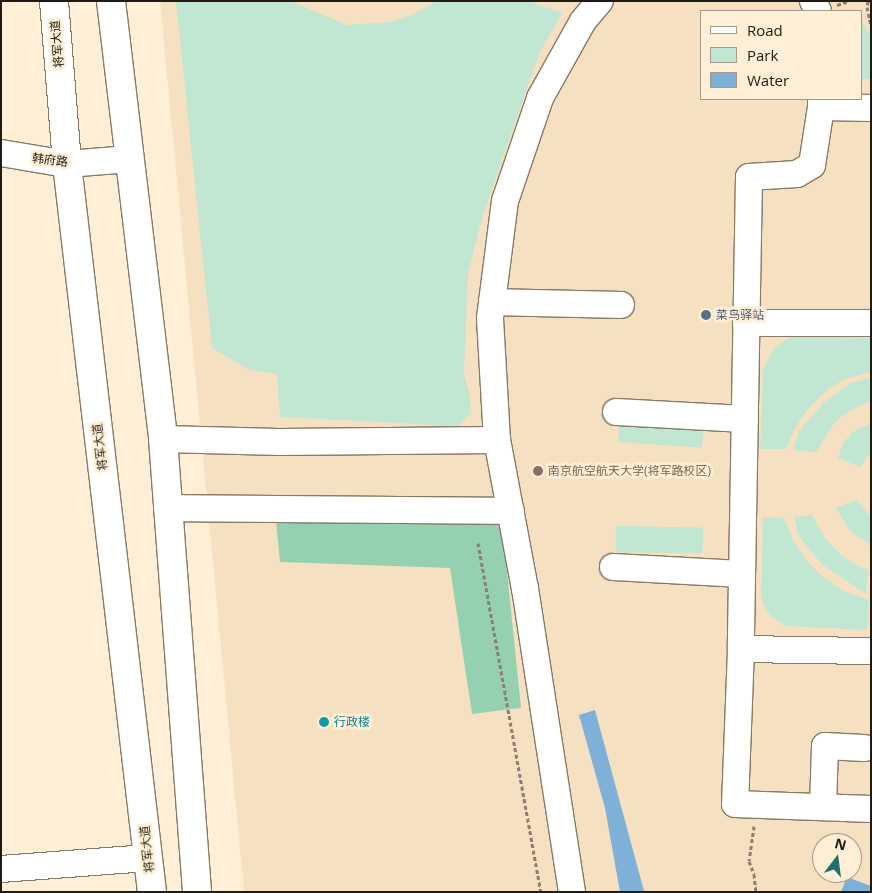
<!DOCTYPE html>
<html>
<head>
<meta charset="utf-8">
<style>
  body { margin:0 }
  #map { position:relative; width:872px; height:893px; overflow:hidden; background:#ffefd6; font-family:"Open Sans","Noto Sans SC",sans-serif }
  div>[style] { position:absolute }
  .built>* { inset:0; background:#f5e1c2 }
  .green>* { inset:0; background:#c1e6d1; transform-origin:0 0 }
  .forest>* { inset:0; background:#95d1b1 }
  .water>* { inset:0; background:#7fb0d7 }
  .path>* { height:3px; margin-top:-1.5px; transform-origin:0; background:repeating-linear-gradient(90deg,#8b8070 0 4px,transparent 0 6.5px) }
  .roads { filter:drop-shadow(1px 0 #887a63) drop-shadow(-1px 0 #887a63) drop-shadow(0 1px #887a63) drop-shadow(0 -1px #887a63) }
  .minor>* { height:26px; margin:-13px; padding:0 13px; transform-origin:13px; border-radius:13px; background:#fff }
  .major>* { height:28px; margin:-14px; padding:0 14px; transform-origin:14px; border-radius:14px; background:#fff }
  .dots>* { width:14px; height:14px; translate:-50% -50%; box-sizing:border-box; border:2px solid #ffefd6; border-radius:50% }
  span { translate:-50% -50%; white-space:nowrap; text-align:center; line-height:1.15; -webkit-text-stroke:5px #ffefd6; paint-order:stroke }
  .street-label { font-size:12px; color:#201b12 }
  .service-label { font-size:12px; color:#4e5e75 }
  .left { translate:0 -50%; text-align:left }
  .education-label { font-size:12px; color:#785e54 }
  .culture-label { font-size:12px; color:#0d838f }
  .frame { position:absolute; inset:0; border:2px solid #201b12; pointer-events:none }
  .legend { position:absolute; left:700px; top:10px; width:162px; height:90px; box-sizing:border-box; background:#ffefd6; border:1px solid #a69a88; margin:0; padding:6px 9px; list-style:none; font-size:15px; color:#201b12 }
  .legend li { display:flex; align-items:center; gap:10px; height:25px }
  .legend b { width:25px; border:1px solid #a69a88 }
  .north { position:absolute; left:812px; top:833px; width:50px; height:50px; box-sizing:border-box; background:#ffefd6; border:1px solid #a69a88; border-radius:50%; rotate:15deg; font-size:14px; font-weight:700; line-height:20px; text-align:center; color:#201b12 }
  .north::after { content:''; display:block; margin:auto; width:18px; height:22px; background:#236e70; clip-path:polygon(50% 0,100% 100%,50% 72%,0 100%) }
</style>
</head>
<body>
<div id="map">
  <div class="built">
    <div style="clip-path:polygon(evenodd,160px 1px,871px 1px,871px 892px,244px 892px,160px 1px,701px 11px,861px 11px,861px 99px,701px 99px,701px 11px,160px 1px,822px 843px,852px 843px,852px 873px,822px 873px,822px 843px)"></div>
  </div>
  <div class="green">
    <div style="clip-path:polygon(176px 1px,291px 1px,347px 25px,391px 22px,414px 14px,437px 1px,528px 1px,562px 13px,539px 54px,484px 212px,468px 272px,464px 374px,470px 396px,471px 413px,458px 426px,280px 417px,277px 374px,250px 370px,212px 348px)"></div>
    <div style="clip-path:polygon(861px 19px,871px 37px,871px 79px,861px 79px)"></div>
    <div style="clip-path:polygon(792px 336px,871px 338px,871px 372px,845px 379px,828px 389px,806px 411px,794px 430px,786px 449px,760px 449px,763px 369px,775px 347px)"></div>
    <div style="clip-path:polygon(871px 378px,871px 400px,843px 415px,832px 426px,816px 452px,793px 450px,799px 431px,823px 403px,851px 383px)"></div>
    <div style="left:620px;top:416px;width:84px;height:26px;rotate:4deg"></div>
    <div style="clip-path:polygon(871px 423px,871px 452px,860px 467px,838px 458px,843px 443px,853px 432px)"></div>
    <div style="clip-path:polygon(857px 500px,871px 517px,871px 545px,849px 530px,836px 508px)"></div>
    <div style="clip-path:polygon(812px 515px,825px 538px,840px 554px,854px 564px,868px 570px,866px 594px,823px 565px,808px 548px,798px 534px,794px 517px)"></div>
    <div style="clip-path:polygon(763px 517px,784px 518px,794px 542px,808px 562px,822px 576px,842px 590px,869px 600px,867px 630px,786px 626px,773px 618px,765px 609px,761px 596px)"></div>
    <div style="left:616px;top:526px;width:87px;height:26px;rotate:1deg"></div>
  </div>
  <div class="forest">
    <div style="clip-path:polygon(275px 510px,502px 523px,521px 708px,472px 714px,450px 568px,280px 562px)"></div>
  </div>
  <div class="water">
    <div style="clip-path:polygon(595px 710px,644px 891px,644px 892px,620px 892px,605px 808px,579px 715px)"></div>
    <div style="clip-path:polygon(847px 877px,871px 886px,871px 892px,841px 892px)"></div>
  </div>
  <div class="path">
    <div style="left:868px;top:1px;width:6px;rotate:99deg"></div>
    <div style="left:867px;top:7px;width:19px;rotate:78deg"></div>
    <div style="left:837px;top:5px;width:13px;rotate:-18deg"></div>
    <div style="left:478px;top:543px;width:355px;rotate:79.8deg"></div>
    <div style="left:754px;top:826px;width:35px;rotate:98deg"></div>
    <div style="left:749px;top:861px;width:14px;rotate:69deg"></div>
    <div style="left:754px;top:874px;width:18px;rotate:84deg"></div>
  </div>
  <div class="roads">
    <div class="minor">
      <div style="left:813px;top:1px;width:11px;rotate:63deg"></div>
      <div style="left:821px;top:99px;width:8px;rotate:90deg"></div>
      <div style="left:821px;top:107px;width:50px;rotate:1.1deg"></div>
      <div style="left:821px;top:107px;width:59px;rotate:98.8deg"></div>
      <div style="left:812px;top:165px;width:17px;rotate:149deg"></div>
      <div style="left:797px;top:174px;width:48px;rotate:176.4deg"></div>
      <div style="left:749px;top:177px;width:472px;rotate:91deg"></div>
      <div style="left:741px;top:649px;width:155px;rotate:92.2deg"></div>
      <div style="left:735px;top:804px;width:136px;rotate:2.1deg"></div>
      <div style="left:1px;top:153px;width:67px;rotate:9.5deg"></div>
      <div style="left:67px;top:164px;width:63px;rotate:-4.5deg"></div>
      <div style="left:492px;top:302px;width:129px;rotate:1.3deg"></div>
      <div style="left:746px;top:323px;width:125px"></div>
      <div style="left:616px;top:412px;width:129px;rotate:3.1deg"></div>
      <div style="left:163px;top:439px;width:116px;rotate:1.5deg"></div>
      <div style="left:279px;top:442px;width:218px;rotate:-0.5deg"></div>
      <div style="left:167px;top:508px;width:344px;rotate:0.5deg"></div>
      <div style="left:613px;top:567px;width:129px;rotate:3.1deg"></div>
      <div style="left:741px;top:649px;width:130px;rotate:0.9deg"></div>
      <div style="left:823px;top:807px;width:61px;rotate:-88.1deg"></div>
      <div style="left:825px;top:746px;width:39px;rotate:3deg"></div>
      <div style="left:1px;top:869px;width:148px;rotate:-4.3deg"></div>
      <div style="left:572px;top:892px;width:307px;rotate:-98.8deg"></div>
      <div style="left:525px;top:589px;width:152px;rotate:-100.6deg"></div>
      <div style="left:497px;top:440px;width:122px;rotate:-93.3deg"></div>
      <div style="left:490px;top:318px;width:118px;rotate:-82.7deg"></div>
      <div style="left:505px;top:201px;width:109px;rotate:-71.2deg"></div>
      <div style="left:540px;top:98px;width:88px;rotate:-60.8deg"></div>
      <div style="left:583px;top:21px;width:26px;rotate:-50deg"></div>
    </div>
    <div class="major">
      <div style="left:54px;top:1px;width:164px;rotate:85.4deg"></div>
      <div style="left:67px;top:164px;width:733px;rotate:83.34deg"></div>
      <div style="left:111px;top:1px;width:441px;rotate:83.2deg"></div>
      <div style="left:163px;top:439px;width:454px;rotate:85.7deg"></div>
    </div>
  </div>
  <div class="dots">
    <div style="left:706px;top:315px;background:#5c6f8a"></div>
    <div style="left:538px;top:471px;background:#8d6e63"></div>
    <div style="left:324px;top:722px;background:#0f9aa8"></div>
  </div>
  <div class="street-label">
    <span style="left:57px;top:44px;rotate:-95deg">将军大道</span>
    <span style="left:50px;top:160px;rotate:7deg">韩府路</span>
    <span style="left:100px;top:447px;rotate:-97deg">将军大道</span>
    <span style="left:147px;top:849px;rotate:-96deg">将军大道</span>
  </div>
  <div class="service-label">
    <span class="left" style="left:716px;top:315px">菜鸟驿站</span>
  </div>
  <div class="education-label">
    <span class="left" style="left:548px;top:471px">南京航空航天大学(将军路校区)</span>
  </div>
  <div class="culture-label">
    <span class="left" style="left:334px;top:722px">行政楼</span>
  </div>
  <div class="frame"></div>
  <ul class="legend">
  <li><b style="height:6px;background:#fff"></b>Road</li>
  <li><b style="height:14px;background:#c1e6d1"></b>Park</li>
  <li><b style="height:14px;background:#7fb0d7"></b>Water</li>
  </ul>
  <div class="north">N</div>
</div>
</body>
</html>
